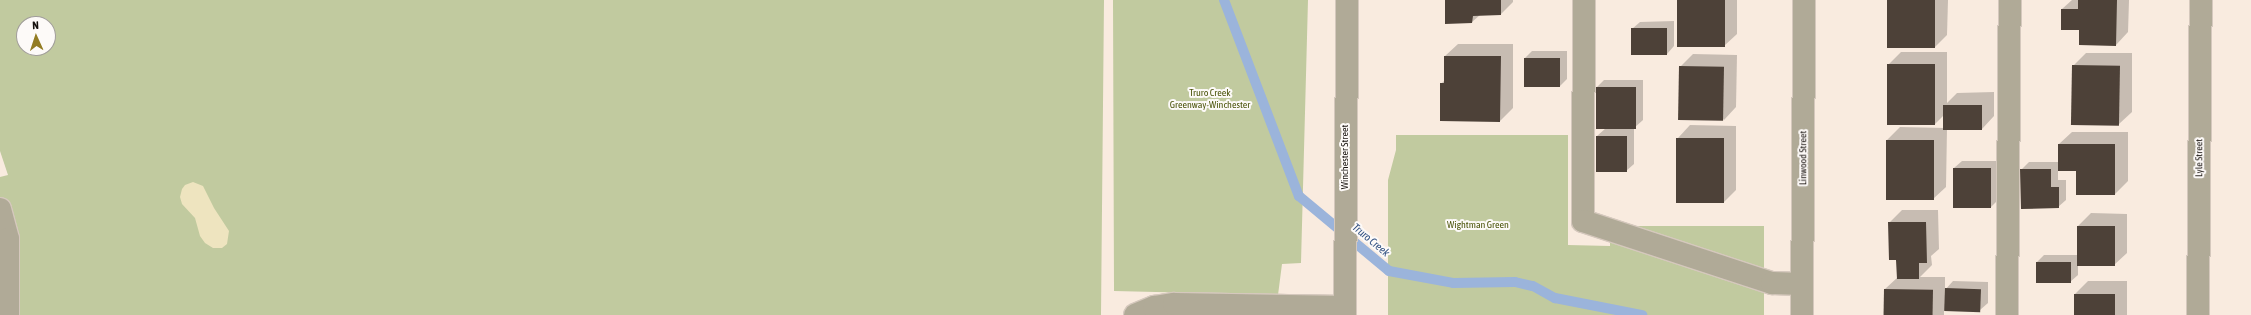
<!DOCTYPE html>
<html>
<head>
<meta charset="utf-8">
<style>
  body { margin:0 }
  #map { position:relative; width:2251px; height:315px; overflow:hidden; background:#f9ebdf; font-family:"Asap Condensed",sans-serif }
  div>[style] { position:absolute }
  .green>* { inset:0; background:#c1ca9f }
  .sand>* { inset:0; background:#eee4bf }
  .shadow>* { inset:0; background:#0003 }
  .stream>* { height:10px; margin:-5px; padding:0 5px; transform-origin:5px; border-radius:5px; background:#9bb4db }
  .building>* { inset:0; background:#4d4138; transform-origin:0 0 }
  .roads { filter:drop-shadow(1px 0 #d5c8bd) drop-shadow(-1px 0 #d5c8bd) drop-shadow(0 1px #d5c8bd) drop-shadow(0 -1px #d5c8bd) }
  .minor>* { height:22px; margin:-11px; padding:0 11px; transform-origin:11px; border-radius:11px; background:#b0aa97 }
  span { translate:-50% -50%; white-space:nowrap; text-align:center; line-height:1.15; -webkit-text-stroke:4px #fdfaf8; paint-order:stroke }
  .park-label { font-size:10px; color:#4c550c }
  .street-label { font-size:10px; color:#16110d }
  .water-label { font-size:11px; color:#305082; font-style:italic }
  .north { position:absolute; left:16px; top:16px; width:40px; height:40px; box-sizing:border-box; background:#fdfaf8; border:1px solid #a19d9a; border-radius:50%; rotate:357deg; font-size:11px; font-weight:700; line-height:16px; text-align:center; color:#16110d }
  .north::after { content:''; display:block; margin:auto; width:14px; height:18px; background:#937c23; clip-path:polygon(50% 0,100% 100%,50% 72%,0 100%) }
</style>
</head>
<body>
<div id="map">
  <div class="green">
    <div style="clip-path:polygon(evenodd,0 0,1104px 0,1101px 315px,8px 315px,0 209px,0 177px,8px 175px,0 151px,0 0,24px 24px,48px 24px,48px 48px,24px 48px,24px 24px)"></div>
    <div style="clip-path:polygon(1113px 0,1308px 0,1301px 263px,1282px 264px,1278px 295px,1114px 291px)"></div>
    <div style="clip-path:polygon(1396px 135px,1568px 135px,1568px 245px,1610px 246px,1610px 226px,1764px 226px,1764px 315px,1388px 315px,1388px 180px,1396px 150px)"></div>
  </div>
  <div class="sand">
    <div style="clip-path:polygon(193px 182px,203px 186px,214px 208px,229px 231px,227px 244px,222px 248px,213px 248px,205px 243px,200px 236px,195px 218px,182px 204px,180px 197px,182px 189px,185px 185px)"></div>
  </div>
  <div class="shadow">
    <div style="clip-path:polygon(1446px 0,1513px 0,1513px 2px,1501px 14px,1480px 15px,1472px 22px)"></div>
    <div style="clip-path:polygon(1678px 0,1737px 0,1737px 34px,1724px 46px)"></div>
    <div style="clip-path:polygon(1888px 0,1948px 0,1947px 35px,1934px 48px)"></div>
    <div style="clip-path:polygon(2072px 0,2129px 0,2128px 32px,2116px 45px,2080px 29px,2062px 9px)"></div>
    <div style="clip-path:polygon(1674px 21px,1674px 46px,1667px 54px,1632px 29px,1640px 22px)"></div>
    <div style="clip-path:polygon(1458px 44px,1513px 44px,1513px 108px,1500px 121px,1441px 84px,1445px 80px,1445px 56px)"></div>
    <div style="clip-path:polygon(1532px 51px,1567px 51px,1567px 79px,1560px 86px,1525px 58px)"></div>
    <div style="clip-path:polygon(1901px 52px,1947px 52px,1947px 103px,1957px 93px,1994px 92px,1994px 116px,1982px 129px,1947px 129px,1946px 187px,1933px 199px,1887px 140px,1900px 127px,1945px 128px,1945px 114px,1935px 124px,1888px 65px)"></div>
    <div style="clip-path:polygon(2086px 53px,2132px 53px,2132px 112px,2119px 124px,2073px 66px)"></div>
    <div style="clip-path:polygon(1693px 54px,1737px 55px,1736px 107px,1724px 120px,1680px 67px)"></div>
    <div style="clip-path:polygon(1604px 80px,1643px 80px,1643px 120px,1634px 128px,1634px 164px,1626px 171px,1597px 136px,1606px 128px,1597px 87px)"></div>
    <div style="clip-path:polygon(1690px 125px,1736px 126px,1736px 190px,1723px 203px,1677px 202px,1678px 138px)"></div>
    <div style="clip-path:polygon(2072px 132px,2128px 132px,2128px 181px,2115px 194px,2077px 170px,2058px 170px,2058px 180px,2066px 180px,2066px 200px,2058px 207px,2021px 170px,2029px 162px,2059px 162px,2059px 144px)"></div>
    <div style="clip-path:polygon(1962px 161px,1998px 161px,1998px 200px,1991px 207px,1954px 168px)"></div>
    <div style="clip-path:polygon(1902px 210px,1938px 210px,1939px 249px,1931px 256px,1932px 265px,1920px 277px,1945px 277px,1945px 290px,1953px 281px,1988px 282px,1988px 303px,1980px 310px,1944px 310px,1944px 315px,1885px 315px,1885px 289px,1898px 277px,1897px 259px,1889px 223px)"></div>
    <div style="clip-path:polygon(2091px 213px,2127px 214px,2127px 253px,2114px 265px,2078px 265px,2078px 275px,2070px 282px,2037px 262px,2044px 255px,2078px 255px,2078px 226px)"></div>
    <div style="clip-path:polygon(2088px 281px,2127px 281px,2127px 315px,2075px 315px,2075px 294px)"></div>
  </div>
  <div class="stream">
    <div style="left:1224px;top:0;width:210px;rotate:69.1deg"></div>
    <div style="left:1299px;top:196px;width:117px;rotate:39.8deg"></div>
    <div style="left:1389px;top:271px;width:65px;rotate:10.6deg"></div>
    <div style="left:1453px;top:283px;width:62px;rotate:-0.9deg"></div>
    <div style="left:1515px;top:282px;width:18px;rotate:13deg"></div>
    <div style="left:1533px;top:286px;width:25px;rotate:29deg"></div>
    <div style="left:1555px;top:298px;width:89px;rotate:11.1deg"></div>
  </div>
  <div class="building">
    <div style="clip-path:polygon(1445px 0,1501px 0,1501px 15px,1473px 16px,1472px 23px,1445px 24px)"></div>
    <div style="left:1677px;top:0;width:48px;height:47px"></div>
    <div style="left:1887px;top:0;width:48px;height:48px"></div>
    <div style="clip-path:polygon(2078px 0,2117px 0,2116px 46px,2079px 45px,2079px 30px,2061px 30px,2061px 9px,2078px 9px)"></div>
    <div style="left:1667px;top:28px;width:27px;height:36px;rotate:90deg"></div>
    <div style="clip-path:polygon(1444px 56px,1501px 56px,1500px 122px,1440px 121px,1440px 83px,1444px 83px)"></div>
    <div style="left:1524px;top:58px;width:36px;height:29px"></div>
    <div style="left:1935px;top:64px;width:61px;height:48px;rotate:90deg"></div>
    <div style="left:2072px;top:65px;width:48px;height:60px;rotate:1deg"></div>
    <div style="left:1679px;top:66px;width:45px;height:54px;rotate:1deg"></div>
    <div style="left:1596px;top:87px;width:40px;height:42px"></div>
    <div style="left:1943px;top:105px;width:39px;height:25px"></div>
    <div style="left:1596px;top:136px;width:31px;height:36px"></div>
    <div style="left:1676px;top:138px;width:48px;height:65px"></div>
    <div style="left:1886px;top:140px;width:48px;height:60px"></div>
    <div style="clip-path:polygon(2058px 144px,2115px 144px,2115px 195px,2076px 195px,2076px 171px,2058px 171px)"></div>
    <div style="left:1953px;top:168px;width:38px;height:40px"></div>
    <div style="clip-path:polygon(2020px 169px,2051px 169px,2051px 187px,2059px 187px,2059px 208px,2021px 209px)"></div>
    <div style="clip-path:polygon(1888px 222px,1926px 222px,1927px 263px,1919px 263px,1919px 279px,1897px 279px,1896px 260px,1889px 260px)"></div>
    <div style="left:2077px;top:226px;width:38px;height:40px"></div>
    <div style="left:2036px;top:262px;width:35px;height:21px"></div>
    <div style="left:1945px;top:288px;width:36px;height:23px;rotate:2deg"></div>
    <div style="left:1884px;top:289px;width:49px;height:26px;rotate:1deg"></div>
    <div style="left:2074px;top:294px;width:41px;height:21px"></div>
  </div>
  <div class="roads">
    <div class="minor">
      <div style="left:1584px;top:0;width:221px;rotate:90.3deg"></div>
      <div style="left:1583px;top:221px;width:199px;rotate:18.2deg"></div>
      <div style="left:1772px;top:283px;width:30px;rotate:2deg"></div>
      <div style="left:0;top:209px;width:31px;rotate:75deg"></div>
      <div style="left:8px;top:239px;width:76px;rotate:90deg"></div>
      <div style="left:1135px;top:315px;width:21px;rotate:-23deg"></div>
      <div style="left:1154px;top:307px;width:20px;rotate:-9deg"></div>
      <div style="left:1174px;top:304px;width:171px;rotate:1deg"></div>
      <div style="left:1345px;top:315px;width:315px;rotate:-89.6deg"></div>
      <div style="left:1802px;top:315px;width:315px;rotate:-89.6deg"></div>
      <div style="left:2007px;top:315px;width:315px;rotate:-89.5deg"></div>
      <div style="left:2198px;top:315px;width:315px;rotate:-89.5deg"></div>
    </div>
  </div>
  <div class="park-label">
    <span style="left:1210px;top:98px">Truro Creek<br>Greenway-Winchester</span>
    <span style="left:1478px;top:225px">Wightman Green</span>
  </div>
  <div class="street-label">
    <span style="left:1345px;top:157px;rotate:-90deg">Winchester Street</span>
    <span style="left:1803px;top:158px;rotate:-90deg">Linwood Street</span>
    <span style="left:2199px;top:158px;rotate:-90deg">Lyle Street</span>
  </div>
  <div class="water-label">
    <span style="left:1371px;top:240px;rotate:40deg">Truro Creek</span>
  </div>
  <div class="north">N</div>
</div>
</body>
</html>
